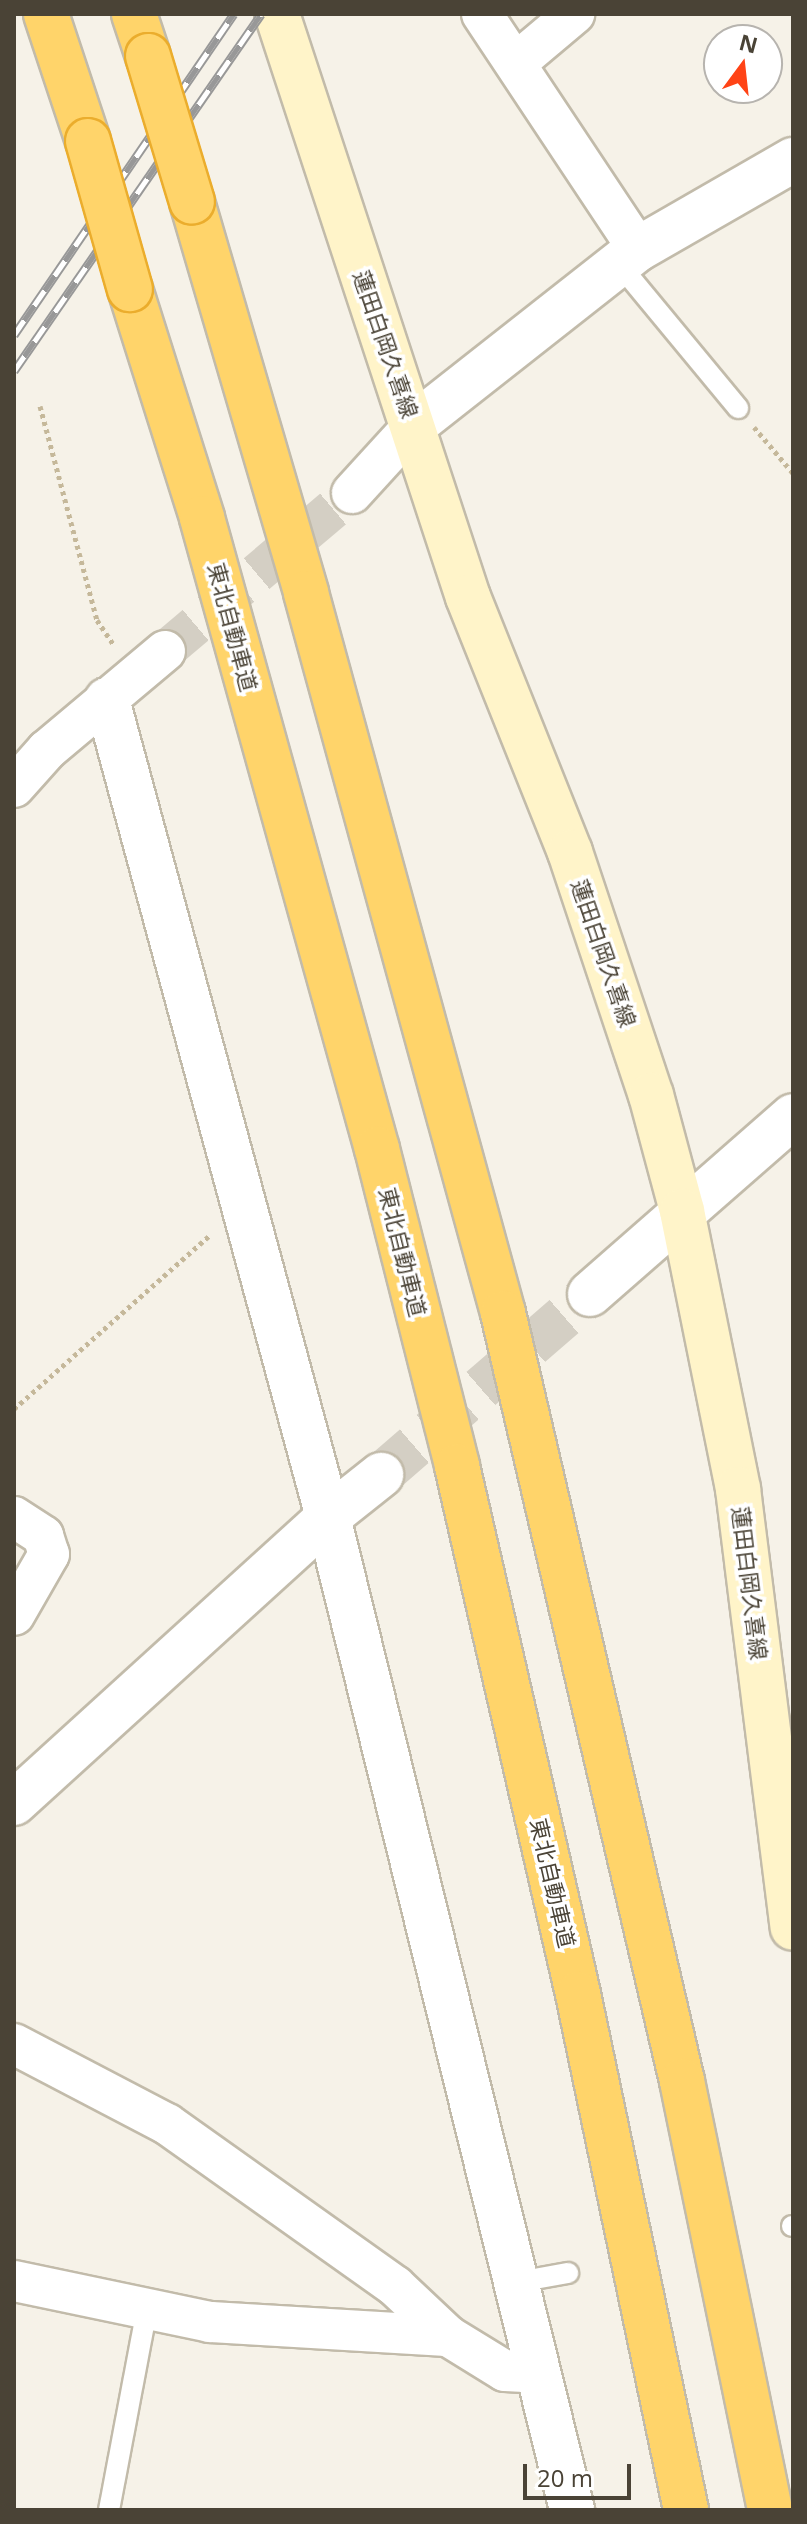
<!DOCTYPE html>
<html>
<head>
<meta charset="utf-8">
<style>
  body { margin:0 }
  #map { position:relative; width:807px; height:2524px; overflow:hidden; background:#f6f2e8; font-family:"Open Sans","Noto Sans JP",sans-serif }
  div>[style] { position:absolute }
  .minor-tunnel>* { height:40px; margin-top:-20px; transform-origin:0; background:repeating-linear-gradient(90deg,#d4cfc4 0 40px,transparent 0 60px) }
  .tertiary-tunnel>* { height:44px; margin-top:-22px; transform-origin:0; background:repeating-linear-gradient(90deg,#d4cfc4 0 44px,transparent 0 66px) }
  .path>* { height:5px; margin-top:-2.5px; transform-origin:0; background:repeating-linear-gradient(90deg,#c5b89a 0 4px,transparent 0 8px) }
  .roads { filter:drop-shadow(2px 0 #c2bbaa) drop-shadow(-2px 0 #c2bbaa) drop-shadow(0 2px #c2bbaa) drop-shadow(0 -2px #c2bbaa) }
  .service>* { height:20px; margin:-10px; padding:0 10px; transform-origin:10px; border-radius:10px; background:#fff }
  .minor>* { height:40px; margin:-20px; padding:0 20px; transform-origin:20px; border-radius:20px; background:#fff }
  .tertiary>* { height:44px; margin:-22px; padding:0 22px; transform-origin:22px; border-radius:22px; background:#fff }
  .secondary>* { height:44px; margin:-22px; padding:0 22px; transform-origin:22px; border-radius:22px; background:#fff4c9 }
  .motorway>* { height:44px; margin:-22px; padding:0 22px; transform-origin:22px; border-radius:22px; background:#ffd46a }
  .rail>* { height:9px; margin-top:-4.5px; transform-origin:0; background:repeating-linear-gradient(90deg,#fff 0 18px,#989898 0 36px); box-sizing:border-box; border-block:2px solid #989898 }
  .bridges { filter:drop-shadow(2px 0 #ebad2d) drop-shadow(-2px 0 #ebad2d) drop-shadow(0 2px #ebad2d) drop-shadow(0 -2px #ebad2d) }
  .motorway-bridge>* { height:44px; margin:-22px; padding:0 22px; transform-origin:22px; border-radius:22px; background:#ffd46a }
  span { translate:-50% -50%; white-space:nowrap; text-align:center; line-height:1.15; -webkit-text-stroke:7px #fff; paint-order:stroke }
  .street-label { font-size:22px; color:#4a4336 }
  .frame { position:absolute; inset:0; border:16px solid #4a4336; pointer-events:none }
  .north { position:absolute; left:703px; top:24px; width:80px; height:80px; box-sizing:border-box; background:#fff; border:2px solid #b7b4af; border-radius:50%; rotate:15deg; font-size:22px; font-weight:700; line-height:32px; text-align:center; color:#4a4336 }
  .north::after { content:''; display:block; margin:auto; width:28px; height:36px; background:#ff4316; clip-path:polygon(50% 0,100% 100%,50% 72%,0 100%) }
  .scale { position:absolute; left:523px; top:2464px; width:108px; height:36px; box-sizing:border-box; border:4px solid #4a4336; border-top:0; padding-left:10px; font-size:24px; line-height:28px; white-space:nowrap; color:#4a4336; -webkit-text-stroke:6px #fff; paint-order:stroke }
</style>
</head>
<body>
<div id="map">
  <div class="minor-tunnel">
    <div style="left:165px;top:651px;width:245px;rotate:-40.2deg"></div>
  </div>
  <div class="tertiary-tunnel">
    <div style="left:381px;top:1475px;width:276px;rotate:-40.9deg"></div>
  </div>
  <div class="path">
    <div style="left:40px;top:406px;width:221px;rotate:75.1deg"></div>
    <div style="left:97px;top:620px;width:30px;rotate:56deg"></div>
    <div style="left:754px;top:427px;width:60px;rotate:49.7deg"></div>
    <div style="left:14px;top:1409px;width:262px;rotate:-41.6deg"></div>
  </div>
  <div class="roads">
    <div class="service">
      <div style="left:619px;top:264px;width:187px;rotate:50.4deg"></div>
      <div style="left:792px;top:2226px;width:1px"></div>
      <div style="left:518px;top:2282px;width:51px;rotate:-10.2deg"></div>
      <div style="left:109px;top:2510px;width:205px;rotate:-79.3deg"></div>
    </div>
    <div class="minor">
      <div style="left:482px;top:14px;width:282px;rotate:56.4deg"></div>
      <div style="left:517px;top:62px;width:75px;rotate:-40.1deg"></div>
      <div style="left:352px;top:493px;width:92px;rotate:-47.6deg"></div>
      <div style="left:14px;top:787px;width:50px;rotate:-48.3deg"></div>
      <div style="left:47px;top:750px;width:154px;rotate:-40deg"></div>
      <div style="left:14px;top:1517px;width:35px;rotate:33deg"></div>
      <div style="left:43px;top:1536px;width:19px;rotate:72deg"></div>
      <div style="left:49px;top:1554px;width:70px;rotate:119.8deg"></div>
      <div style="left:14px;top:2044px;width:173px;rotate:27.6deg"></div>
      <div style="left:167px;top:2124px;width:280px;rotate:35.4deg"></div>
      <div style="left:395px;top:2286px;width:73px;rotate:43.3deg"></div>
      <div style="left:448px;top:2336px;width:67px;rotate:31.6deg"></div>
      <div style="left:505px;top:2371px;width:35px;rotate:3deg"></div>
      <div style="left:14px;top:2281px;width:200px;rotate:11.8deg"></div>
      <div style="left:210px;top:2322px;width:238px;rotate:3.4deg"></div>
    </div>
    <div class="tertiary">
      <div style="left:414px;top:425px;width:285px;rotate:-38.2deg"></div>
      <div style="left:638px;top:249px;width:179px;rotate:-29.9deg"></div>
      <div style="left:107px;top:700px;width:846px;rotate:74.86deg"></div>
      <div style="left:328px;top:1517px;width:1023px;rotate:76.19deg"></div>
      <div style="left:590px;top:1294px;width:270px;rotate:-41.2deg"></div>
      <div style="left:14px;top:1803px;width:425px;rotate:-42.3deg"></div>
      <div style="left:328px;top:1517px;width:68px;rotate:-38.4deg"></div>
    </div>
    <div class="secondary">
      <div style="left:277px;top:14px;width:613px;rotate:71.86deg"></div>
      <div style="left:468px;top:597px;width:275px;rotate:68.2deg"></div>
      <div style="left:570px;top:852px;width:256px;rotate:71.6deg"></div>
      <div style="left:651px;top:1095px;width:120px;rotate:75deg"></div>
      <div style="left:682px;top:1211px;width:284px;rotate:78.6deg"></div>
      <div style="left:738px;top:1489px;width:442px;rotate:82.9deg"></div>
    </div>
    <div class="motorway">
      <div style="left:46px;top:14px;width:134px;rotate:71.7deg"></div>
      <div style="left:134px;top:14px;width:44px;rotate:71.6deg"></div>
      <div style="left:192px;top:202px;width:407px;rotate:73.7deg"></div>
      <div style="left:306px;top:593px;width:746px;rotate:74.7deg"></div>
      <div style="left:503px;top:1313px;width:789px;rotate:76.88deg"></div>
      <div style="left:682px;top:2081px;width:438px;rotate:78.4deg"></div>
      <div style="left:130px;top:289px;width:240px;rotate:72.5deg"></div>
      <div style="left:202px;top:518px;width:655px;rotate:74.5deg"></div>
      <div style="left:377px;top:1149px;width:327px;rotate:75.8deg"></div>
      <div style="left:457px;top:1466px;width:542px;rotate:77.09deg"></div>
      <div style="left:578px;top:1994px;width:527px;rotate:78.18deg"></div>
    </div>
  </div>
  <div class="rail">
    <div style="left:14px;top:335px;width:389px;rotate:-55.6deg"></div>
    <div style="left:14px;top:371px;width:434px;rotate:-55.3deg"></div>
  </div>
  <div class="bridges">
    <div class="motorway-bridge">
      <div style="left:148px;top:56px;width:152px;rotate:73.2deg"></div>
      <div style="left:88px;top:141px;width:154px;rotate:74.2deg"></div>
    </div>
  </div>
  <div class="street-label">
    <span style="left:386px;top:344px;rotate:71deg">蓮田白岡久喜線</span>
    <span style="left:233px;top:627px;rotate:75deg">東北自動車道</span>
    <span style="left:604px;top:953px;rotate:71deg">蓮田白岡久喜線</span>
    <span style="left:403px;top:1252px;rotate:76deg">東北自動車道</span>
    <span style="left:750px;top:1583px;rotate:83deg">蓮田白岡久喜線</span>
    <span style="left:553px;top:1883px;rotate:77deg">東北自動車道</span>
  </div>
  <div class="frame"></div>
  <div class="north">N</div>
  <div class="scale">20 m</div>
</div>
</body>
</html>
